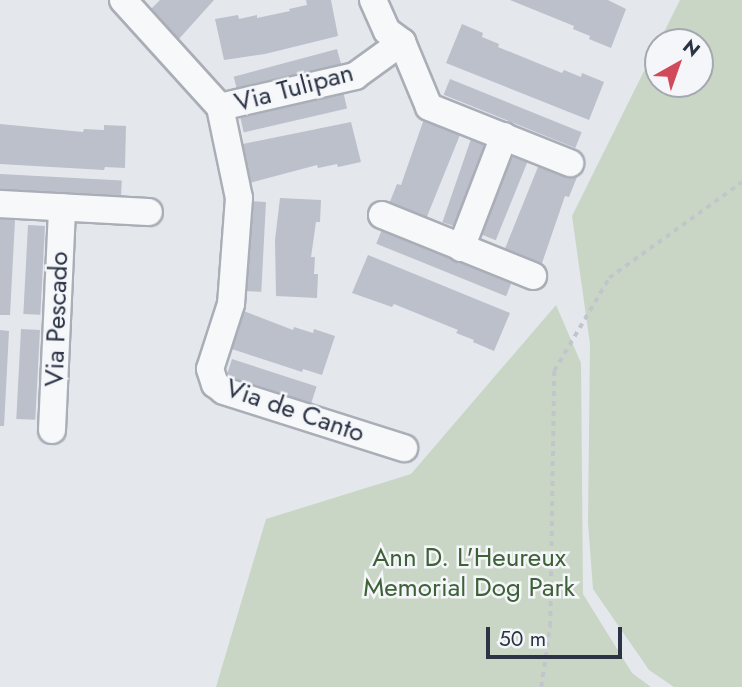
<!DOCTYPE html>
<html>
<head>
<meta charset="utf-8">
<style>
  body { margin:0 }
  #map { position:relative; width:742px; height:687px; overflow:hidden; background:#e4e7ec; font-family:Jost,sans-serif }
  div>[style] { position:absolute }
  .green>* { inset:0; background:#c9d6c5 }
  .building>* { inset:0; background:#bbc0ca; transform-origin:0 0 }
  .path>* { height:3.5px; margin-top:-1.75px; transform-origin:0; background:repeating-linear-gradient(90deg,#c2c5cb 0 5px,transparent 0 10px) }
  .roads { filter:drop-shadow(2px 0 #a9aeb7) drop-shadow(-2px 0 #a9aeb7) drop-shadow(0 2px #a9aeb7) drop-shadow(0 -2px #a9aeb7) }
  .minor>* { height:26px; margin:-13px; padding:0 13px; transform-origin:13px; border-radius:13px; background:#f7f8fa }
  span { translate:-50% -50%; white-space:nowrap; text-align:center; line-height:1.15; -webkit-text-stroke:5px #f4f6f9; paint-order:stroke }
  .street-label { font-size:26px; color:#2b3445 }
  .park-label { font-size:26px; color:#3f6138 }
  .north { position:absolute; left:644px; top:28px; width:70px; height:70px; box-sizing:border-box; background:#f4f6f9; border:2px solid #a4a8b1; border-radius:50%; rotate:40deg; font-size:19px; font-weight:700; line-height:28px; text-align:center; color:#2b3445 }
  .north::after { content:''; display:block; margin:auto; width:24px; height:32px; background:#d1495b; clip-path:polygon(50% 0,100% 100%,50% 72%,0 100%) }
  .scale { position:absolute; left:486px; top:627px; width:136px; height:32px; box-sizing:border-box; border:4px solid #2b3445; border-top:0; padding-left:9px; font-size:21px; line-height:24px; white-space:nowrap; color:#2b3445; -webkit-text-stroke:5px #f4f6f9; paint-order:stroke }
</style>
</head>
<body>
<div id="map">
  <div class="green">
    <div style="clip-path:polygon(680px 0,742px 0,742px 687px,674px 687px,649px 670px,593px 589px,588px 523px,590px 344px,572px 216px,658px 43px,658px 84px,700px 84px,700px 42px,659px 42px)"></div>
    <div style="clip-path:polygon(556px 305px,581px 363px,583px 594px,632px 673px,651px 687px,216px 687px,266px 519px,411px 474px)"></div>
  </div>
  <div class="building">
    <div style="clip-path:polygon(160px 0,214px 0,178px 40px,149px 11px)"></div>
    <div style="clip-path:polygon(306px 0,331px 0,338px 36px,265px 54px,224px 60px,215px 19px,238px 15px,239px 19px,257px 15px,257px 18px,290px 11px,289px 9px,307px 5px)"></div>
    <div style="clip-path:polygon(510px 0,608px 0,626px 9px,611px 48px,589px 39px,590px 36px,573px 29px,574px 26px)"></div>
    <div style="clip-path:polygon(462px 24px,483px 33px,482px 37px,499px 44px,498px 47px,562px 73px,564px 70px,581px 77px,582px 73px,604px 82px,589px 120px,446px 63px)"></div>
    <div style="left:337px;top:49px;width:20px;height:107px;rotate:75deg"></div>
    <div style="left:450px;top:79px;width:142px;height:17px;rotate:22deg"></div>
    <div style="left:343px;top:91px;width:18px;height:106px;rotate:77deg"></div>
    <div style="clip-path:polygon(425px 116px,462px 130px,426px 219px,389px 204px,397px 184px,401px 185px)"></div>
    <div style="clip-path:polygon(351px 122px,361px 162px,338px 167px,337px 164px,318px 168px,317px 165px,246px 184px,238px 145px)"></div>
    <div style="clip-path:polygon(0 124px,83px 132px,84px 129px,104px 130px,104px 125px,126px 126px,125px 168px,105px 167px,104px 170px,0 164px)"></div>
    <div style="left:471px;top:139px;width:18px;height:88px;rotate:19deg"></div>
    <div style="left:512px;top:152px;width:18px;height:88px;rotate:22deg"></div>
    <div style="clip-path:polygon(540px 162px,577px 177px,569px 197px,565px 196px,541px 266px,504px 251px)"></div>
    <div style="left:0;top:174px;width:122px;height:20px;rotate:3deg"></div>
    <div style="clip-path:polygon(280px 198px,321px 200px,320px 222px,316px 222px,311px 257px,315px 257px,314px 274px,318px 274px,317px 298px,276px 296px,275px 240px)"></div>
    <div style="left:247px;top:201px;width:19px;height:90px;rotate:3deg"></div>
    <div style="clip-path:polygon(0 219px,15px 220px,10px 315px,0 315px)"></div>
    <div style="left:28px;top:225px;width:17px;height:89px;rotate:3deg"></div>
    <div style="left:383px;top:227px;width:140px;height:18px;rotate:22deg"></div>
    <div style="clip-path:polygon(368px 255px,510px 313px,494px 351px,473px 342px,474px 340px,456px 333px,458px 330px,394px 304px,392px 307px,352px 293px)"></div>
    <div style="clip-path:polygon(241px 310px,293px 330px,294px 327px,313px 333px,314px 329px,335px 336px,322px 375px,303px 369px,302px 372px,229px 348px)"></div>
    <div style="left:21px;top:329px;width:19px;height:90px;rotate:3deg"></div>
    <div style="clip-path:polygon(0 330px,9px 331px,4px 426px,0 426px)"></div>
    <div style="left:232px;top:359px;width:89px;height:18px;rotate:18deg"></div>
  </div>
  <div class="path">
    <div style="left:541px;top:687px;width:62px;rotate:-81.6deg"></div>
    <div style="left:550px;top:626px;width:255px;rotate:-89.1deg"></div>
    <div style="left:554px;top:371px;width:108px;rotate:-59.4deg"></div>
    <div style="left:609px;top:278px;width:164px;rotate:-35.8deg"></div>
  </div>
  <div class="roads">
    <div class="minor">
      <div style="left:123px;top:0;width:144px;rotate:47.8deg"></div>
      <div style="left:373px;top:0;width:34px;rotate:66deg"></div>
      <div style="left:387px;top:31px;width:19px;rotate:36deg"></div>
      <div style="left:402px;top:42px;width:70px;rotate:67.4deg"></div>
      <div style="left:429px;top:107px;width:152px;rotate:21.7deg"></div>
      <div style="left:220px;top:107px;width:93px;rotate:78.2deg"></div>
      <div style="left:239px;top:198px;width:106px;rotate:94.3deg"></div>
      <div style="left:231px;top:304px;width:68px;rotate:107.9deg"></div>
      <div style="left:210px;top:369px;width:16px;rotate:72deg"></div>
      <div style="left:215px;top:384px;width:11px;rotate:38deg"></div>
      <div style="left:224px;top:391px;width:189px;rotate:17.6deg"></div>
      <div style="left:220px;top:107px;width:139px;rotate:-12.9deg"></div>
      <div style="left:355px;top:76px;width:58px;rotate:-35.9deg"></div>
      <div style="left:0;top:204px;width:149px;rotate:3.1deg"></div>
      <div style="left:382px;top:215px;width:163px;rotate:22deg"></div>
      <div style="left:461px;top:248px;width:120px;rotate:-69deg"></div>
      <div style="left:52px;top:430px;width:223px;rotate:-87.4deg"></div>
    </div>
  </div>
  <div class="street-label">
    <span style="left:294px;top:88px;rotate:-15deg">Via Tulipan</span>
    <span style="left:57px;top:319px;rotate:-88deg">Via Pescado</span>
    <span style="left:295px;top:411px;rotate:19deg">Via de Canto</span>
  </div>
  <div class="park-label">
    <span style="left:469px;top:573px">Ann D. L'Heureux<br>Memorial Dog Park</span>
  </div>
  <div class="north">N</div>
  <div class="scale">50 m</div>
</div>
</body>
</html>
